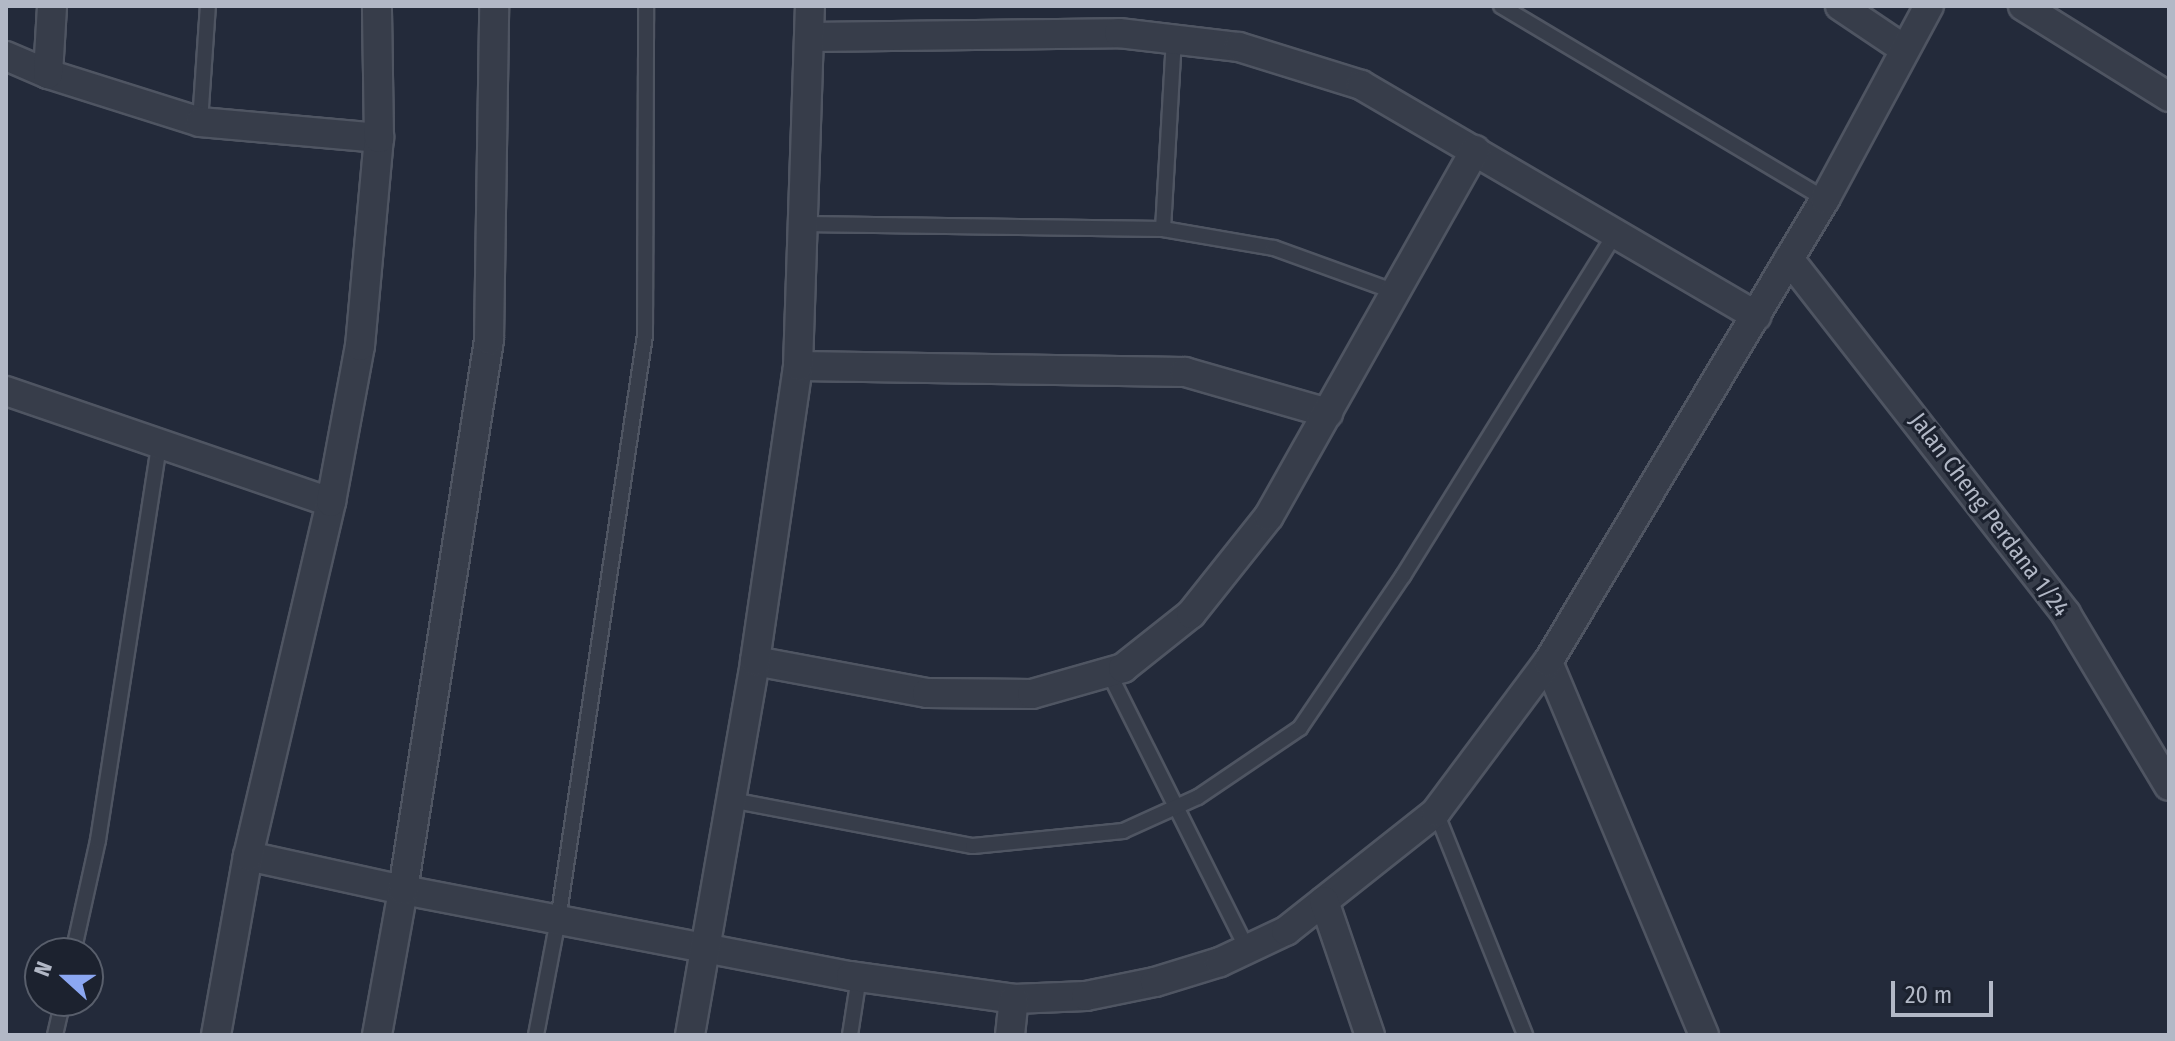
<!DOCTYPE html>
<html>
<head>
<meta charset="utf-8">
<style>
  body { margin:0 }
  #map { position:relative; width:2175px; height:1041px; overflow:hidden; background:#232a3a; font-family:"Fira Sans Condensed",sans-serif }
  div>[style] { position:absolute }
  .roads { filter:drop-shadow(2px 0 #4f5562) drop-shadow(-2px 0 #4f5562) drop-shadow(0 2px #4f5562) drop-shadow(0 -2px #4f5562) }
  .lane>* { height:14px; margin:-7px; padding:0 7px; transform-origin:7px; border-radius:7px; background:#373d4a }
  .street>* { height:28px; margin:-14px; padding:0 14px; transform-origin:14px; border-radius:14px; background:#373d4a }
  span { translate:-50% -50%; white-space:nowrap; text-align:center; line-height:1.15; -webkit-text-stroke:6px #1c222f; paint-order:stroke }
  .street-label { font-size:24px; color:#b2b8c6 }
  .frame { position:absolute; inset:0; border:8px solid #b2b8c6; pointer-events:none }
  .north { position:absolute; left:24px; top:937px; width:80px; height:80px; box-sizing:border-box; background:#1c222f; border:2px solid #585e6b; border-radius:50%; rotate:291deg; font-size:22px; font-weight:700; line-height:32px; text-align:center; color:#b2b8c6 }
  .north::after { content:''; display:block; margin:auto; width:28px; height:36px; background:#8ba7f2; clip-path:polygon(50% 0,100% 100%,50% 72%,0 100%) }
  .scale { position:absolute; left:1891px; top:981px; width:102px; height:36px; box-sizing:border-box; border:4px solid #b2b8c6; border-top:0; padding-left:10px; font-size:24px; line-height:28px; white-space:nowrap; color:#b2b8c6; -webkit-text-stroke:6px #1c222f; paint-order:stroke }
</style>
</head>
<body>
<div id="map">
  <div class="roads">
    <div class="lane">
      <div style="left:1501px;top:6px;width:377px;rotate:30.8deg"></div>
      <div style="left:200px;top:122px;width:116px;rotate:-86.1deg"></div>
      <div style="left:803px;top:224px;width:360px;rotate:0.8deg"></div>
      <div style="left:1163px;top:229px;width:113px;rotate:9.7deg"></div>
      <div style="left:1274px;top:248px;width:127px;rotate:19.9deg"></div>
      <div style="left:1163px;top:229px;width:189px;rotate:-86.7deg"></div>
      <div style="left:1109px;top:673px;width:309px;rotate:63.4deg"></div>
      <div style="left:731px;top:800px;width:246px;rotate:10.8deg"></div>
      <div style="left:973px;top:846px;width:151px;rotate:-5.7deg"></div>
      <div style="left:1123px;top:831px;width:82px;rotate:-24.4deg"></div>
      <div style="left:1198px;top:797px;width:123px;rotate:-34.1deg"></div>
      <div style="left:1300px;top:728px;width:184px;rotate:-55.9deg"></div>
      <div style="left:1403px;top:576px;width:404px;rotate:-58.2deg"></div>
      <div style="left:1436px;top:812px;width:240px;rotate:68.2deg"></div>
      <div style="left:73px;top:953px;width:116px;rotate:-77.5deg"></div>
      <div style="left:98px;top:840px;width:401px;rotate:-81.2deg"></div>
      <div style="left:55px;top:1035px;width:35px;rotate:-77deg"></div>
      <div style="left:536px;top:1035px;width:117px;rotate:-79.2deg"></div>
      <div style="left:558px;top:920px;width:591px;rotate:-81.54deg"></div>
      <div style="left:645px;top:335px;width:329px;rotate:-89.8deg"></div>
      <div style="left:850px;top:1035px;width:59px;rotate:-81.2deg"></div>
    </div>
    <div class="street">
      <div style="left:1840px;top:6px;width:77px;rotate:33.9deg"></div>
      <div style="left:2023px;top:6px;width:172px;rotate:31.9deg"></div>
      <div style="left:810px;top:37px;width:309px;rotate:-0.7deg"></div>
      <div style="left:1119px;top:33px;width:121px;rotate:6.7deg"></div>
      <div style="left:1239px;top:47px;width:128px;rotate:17.3deg"></div>
      <div style="left:1361px;top:85px;width:458px;rotate:30.3deg"></div>
      <div style="left:6px;top:56px;width:46px;rotate:23.2deg"></div>
      <div style="left:48px;top:74px;width:159px;rotate:17.5deg"></div>
      <div style="left:200px;top:122px;width:180px;rotate:5.1deg"></div>
      <div style="left:48px;top:74px;width:68px;rotate:-86.6deg"></div>
      <div style="left:1789px;top:259px;width:450px;rotate:52deg"></div>
      <div style="left:2066px;top:614px;width:200px;rotate:59.1deg"></div>
      <div style="left:798px;top:366px;width:387px;rotate:0.9deg"></div>
      <div style="left:1185px;top:372px;width:149px;rotate:16deg"></div>
      <div style="left:6px;top:391px;width:343px;rotate:18.9deg"></div>
      <div style="left:755px;top:661px;width:175px;rotate:10.5deg"></div>
      <div style="left:927px;top:693px;width:105px;rotate:0.5deg"></div>
      <div style="left:1032px;top:694px;width:95px;rotate:-15.9deg"></div>
      <div style="left:1123px;top:668px;width:87px;rotate:-38.5deg"></div>
      <div style="left:1191px;top:614px;width:125px;rotate:-51.5deg"></div>
      <div style="left:1269px;top:516px;width:420px;rotate:-60.6deg"></div>
      <div style="left:1548px;top:662px;width:404px;rotate:67.3deg"></div>
      <div style="left:248px;top:856px;width:159px;rotate:12.4deg"></div>
      <div style="left:403px;top:890px;width:456px;rotate:10.9deg"></div>
      <div style="left:851px;top:976px;width:165px;rotate:8deg"></div>
      <div style="left:1014px;top:999px;width:72px;rotate:-2.4deg"></div>
      <div style="left:1086px;top:996px;width:70px;rotate:-11.5deg"></div>
      <div style="left:1155px;top:982px;width:68px;rotate:-17.1deg"></div>
      <div style="left:1220px;top:962px;width:73px;rotate:-25.2deg"></div>
      <div style="left:1286px;top:931px;width:191px;rotate:-38.4deg"></div>
      <div style="left:1436px;top:812px;width:187px;rotate:-53.3deg"></div>
      <div style="left:1548px;top:662px;width:540px;rotate:-59.11deg"></div>
      <div style="left:1825px;top:199px;width:219px;rotate:-61.7deg"></div>
      <div style="left:1324px;top:901px;width:142px;rotate:71.1deg"></div>
      <div style="left:216px;top:1035px;width:182px;rotate:-79.9deg"></div>
      <div style="left:248px;top:856px;width:364px;rotate:-76.8deg"></div>
      <div style="left:331px;top:502px;width:159px;rotate:-79.5deg"></div>
      <div style="left:360px;top:346px;width:209px;rotate:-84.8deg"></div>
      <div style="left:379px;top:138px;width:132px;rotate:-90.9deg"></div>
      <div style="left:377px;top:1035px;width:147px;rotate:-79.8deg"></div>
      <div style="left:403px;top:890px;width:557px;rotate:-81.11deg"></div>
      <div style="left:489px;top:340px;width:334px;rotate:-89.1deg"></div>
      <div style="left:690px;top:1035px;width:380px;rotate:-80.1deg"></div>
      <div style="left:755px;top:661px;width:298px;rotate:-81.7deg"></div>
      <div style="left:798px;top:366px;width:360px;rotate:-88.1deg"></div>
      <div style="left:1010px;top:1035px;width:36px;rotate:-84deg"></div>
    </div>
  </div>
  <div class="street-label">
    <span style="left:1989px;top:515px;rotate:53deg">Jalan Cheng Perdana 1/24</span>
  </div>
  <div class="frame"></div>
  <div class="north">N</div>
  <div class="scale">20 m</div>
</div>
</body>
</html>
